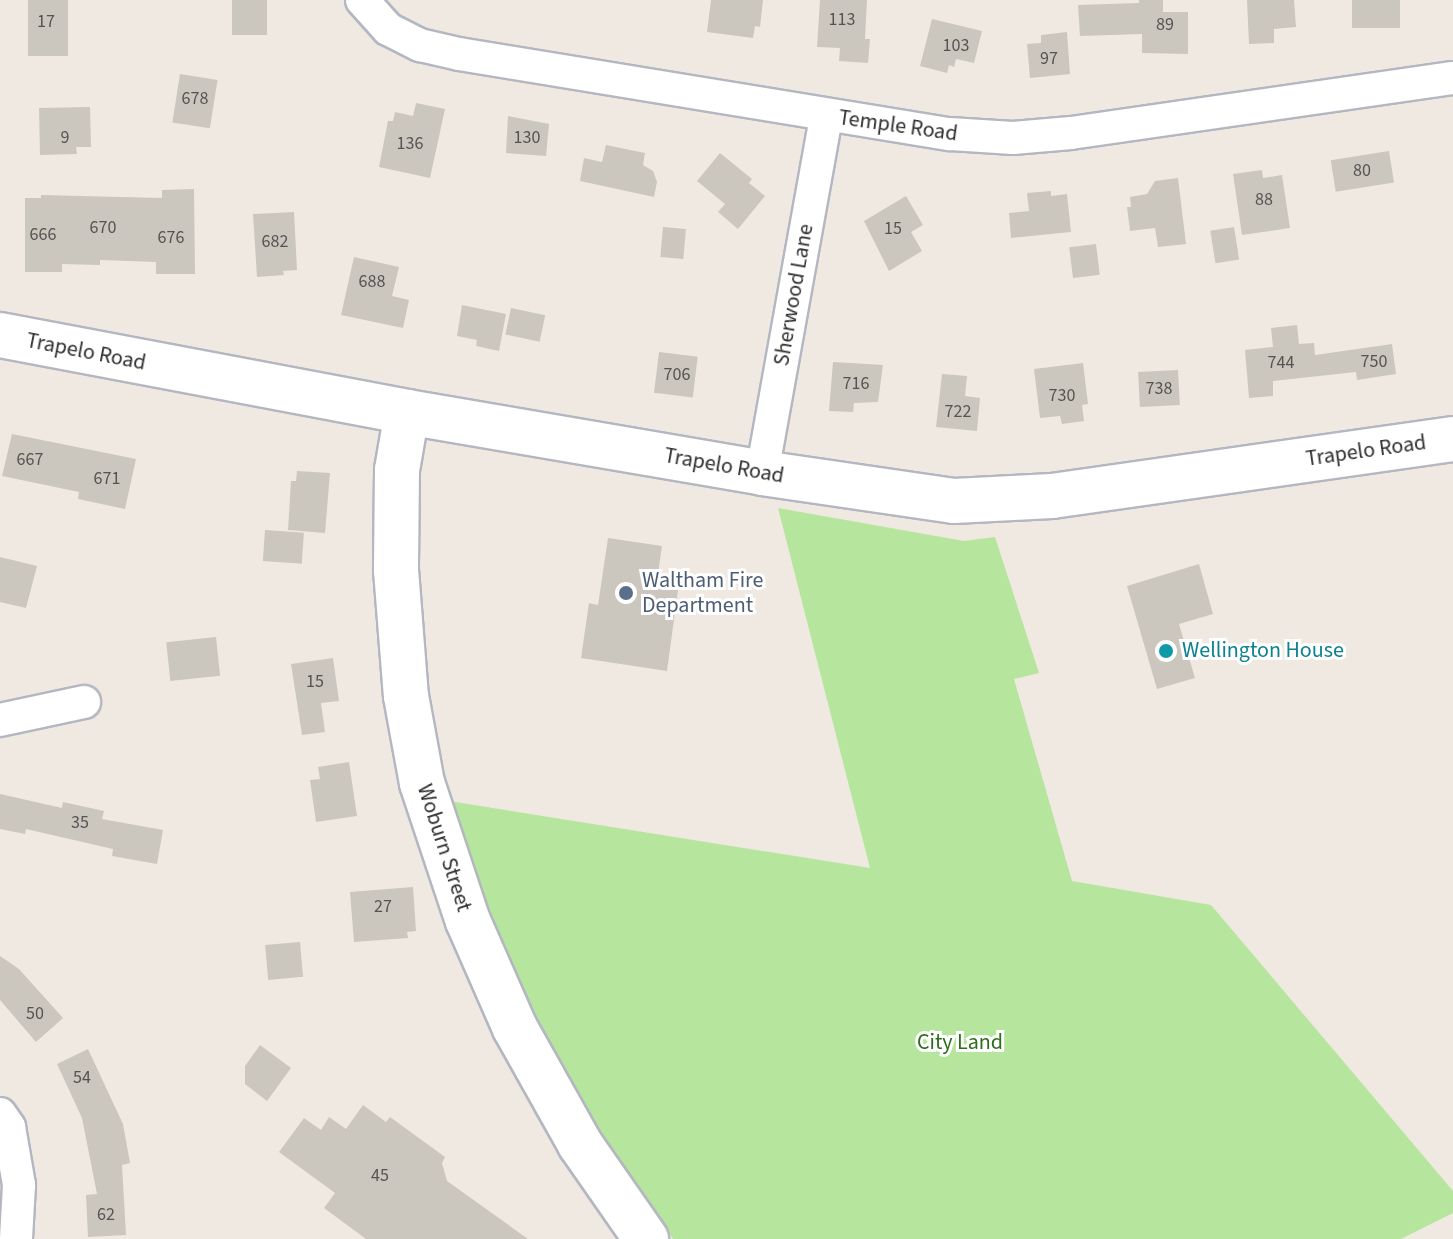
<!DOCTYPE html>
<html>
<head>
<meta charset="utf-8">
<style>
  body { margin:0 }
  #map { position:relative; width:1453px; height:1239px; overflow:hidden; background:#efe9e1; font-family:"Source Sans 3",sans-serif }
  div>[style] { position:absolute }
  .green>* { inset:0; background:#b6e59e }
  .building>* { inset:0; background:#cbc7bf; transform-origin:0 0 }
  .roads { filter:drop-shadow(2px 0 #b4b7c1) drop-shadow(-2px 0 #b4b7c1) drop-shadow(0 2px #b4b7c1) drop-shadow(0 -2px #b4b7c1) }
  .street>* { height:32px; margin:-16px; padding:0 16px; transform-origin:16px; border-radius:16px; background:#fff }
  .secondary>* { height:44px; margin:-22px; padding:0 22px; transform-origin:22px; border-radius:22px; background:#fff }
  .dots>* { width:22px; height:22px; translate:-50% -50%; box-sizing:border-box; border:4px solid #fff; border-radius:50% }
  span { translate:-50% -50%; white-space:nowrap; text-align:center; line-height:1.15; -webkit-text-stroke:6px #fff; paint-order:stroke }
  .number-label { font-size:18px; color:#555452 }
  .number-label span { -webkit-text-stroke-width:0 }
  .street-label { font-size:22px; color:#2e2e2e }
  .service-label { font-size:22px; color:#4e5e75 }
  .left { translate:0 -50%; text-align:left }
  .culture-label { font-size:22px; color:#0d838f }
  .park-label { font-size:22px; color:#2c6e1b }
</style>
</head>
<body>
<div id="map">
  <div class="green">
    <div style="clip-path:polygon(778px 508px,964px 541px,995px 537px,1039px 673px,1014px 679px,1072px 881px,1211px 905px,1453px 1191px,1453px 1213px,1401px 1239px,673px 1239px,599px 1132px,547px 1044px,498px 942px,449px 801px,870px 868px)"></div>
  </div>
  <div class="building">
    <div style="left:28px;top:0;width:40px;height:56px"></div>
    <div style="left:232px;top:0;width:35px;height:35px"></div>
    <div style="clip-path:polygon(711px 0,763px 0,760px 27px,755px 26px,753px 38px,707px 32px)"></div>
    <div style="clip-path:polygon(820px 0,867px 0,865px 39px,870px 39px,868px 63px,839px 61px,840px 48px,817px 47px)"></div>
    <div style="clip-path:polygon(1139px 0,1163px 0,1163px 12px,1188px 12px,1188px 54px,1142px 53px,1142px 34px,1080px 36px,1078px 5px,1139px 3px)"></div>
    <div style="clip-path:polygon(1247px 0,1294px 0,1296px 27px,1274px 29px,1274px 43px,1249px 44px)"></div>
    <div style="left:1352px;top:0;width:48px;height:28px"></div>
    <div style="clip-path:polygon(932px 19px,982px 31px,974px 63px,956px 59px,954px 67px,949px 65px,947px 73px,920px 66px)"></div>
    <div style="clip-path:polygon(1067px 32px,1070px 74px,1030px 78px,1027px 44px,1041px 43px,1041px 35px)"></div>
    <div style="left:180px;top:74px;width:38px;height:49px;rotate:9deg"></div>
    <div style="clip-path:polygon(416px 103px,445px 109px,430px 178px,379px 167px,388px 121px,393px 121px,395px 112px,413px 116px)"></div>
    <div style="clip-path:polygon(90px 107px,91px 147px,76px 147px,77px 154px,40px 155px,39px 108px)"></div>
    <div style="clip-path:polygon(508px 116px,549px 124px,546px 156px,506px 153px)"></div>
    <div style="clip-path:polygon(606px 145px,645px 153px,643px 165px,653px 171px,657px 182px,654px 197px,580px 181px,584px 158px,602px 162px)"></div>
    <div style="left:1389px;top:151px;width:32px;height:59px;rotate:81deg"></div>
    <div style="clip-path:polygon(720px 153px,752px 179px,749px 183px,765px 196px,738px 229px,718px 212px,725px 204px,697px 181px)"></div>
    <div style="clip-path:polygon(1262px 170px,1263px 178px,1282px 175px,1290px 228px,1242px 235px,1233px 174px)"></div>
    <div style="clip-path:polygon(1178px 178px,1186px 244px,1158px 247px,1155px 228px,1130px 231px,1127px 207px,1131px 207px,1130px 197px,1147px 194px,1155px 181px)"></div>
    <div style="clip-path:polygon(194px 189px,195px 274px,156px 274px,156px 262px,100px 260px,100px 265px,62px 264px,62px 272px,25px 272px,25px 198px,41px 198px,41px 195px,162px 198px,162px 190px)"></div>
    <div style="clip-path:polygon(1051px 191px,1051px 196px,1067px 194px,1071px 232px,1011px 238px,1009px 213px,1029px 211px,1027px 193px)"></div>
    <div style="clip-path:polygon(906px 196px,923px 225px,911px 232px,922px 251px,889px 271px,864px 221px)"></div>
    <div style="clip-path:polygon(294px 212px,297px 270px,283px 271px,284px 275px,257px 277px,253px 214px)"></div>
    <div style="left:663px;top:227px;width:23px;height:30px;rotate:5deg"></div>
    <div style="left:1234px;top:227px;width:33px;height:24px;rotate:81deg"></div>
    <div style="left:1096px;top:244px;width:31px;height:27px;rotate:83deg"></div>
    <div style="clip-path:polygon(354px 257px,399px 267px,392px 296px,409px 300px,403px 328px,341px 315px)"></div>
    <div style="clip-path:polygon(462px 305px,506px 314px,499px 351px,476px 346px,477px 340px,457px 336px)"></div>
    <div style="left:511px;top:308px;width:35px;height:27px;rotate:12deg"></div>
    <div style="clip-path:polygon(1297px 325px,1299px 344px,1314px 343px,1315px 355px,1392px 344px,1396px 374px,1357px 380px,1356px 372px,1273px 381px,1273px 396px,1249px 398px,1245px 350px,1273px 347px,1271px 328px)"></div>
    <div style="left:659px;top:352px;width:39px;height:41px;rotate:7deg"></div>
    <div style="clip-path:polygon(833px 362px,883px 365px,878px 402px,854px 403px,853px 412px,829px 411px)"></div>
    <div style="clip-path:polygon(1083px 363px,1088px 404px,1082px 405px,1084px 421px,1062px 424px,1060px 416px,1040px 418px,1034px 369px)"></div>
    <div style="left:1178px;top:370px;width:35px;height:40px;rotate:87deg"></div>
    <div style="clip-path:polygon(942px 374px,967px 376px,965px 396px,980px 398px,977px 431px,936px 427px)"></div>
    <div style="clip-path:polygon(12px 434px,136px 459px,125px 509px,78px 499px,79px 492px,2px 476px)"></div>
    <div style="clip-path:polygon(297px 471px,330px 473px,325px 533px,288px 530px,291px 481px,296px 481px)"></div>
    <div style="left:265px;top:530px;width:39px;height:31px;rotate:4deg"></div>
    <div style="clip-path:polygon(608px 538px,662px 546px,656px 587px,678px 590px,667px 671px,581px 658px,589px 603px,598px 605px)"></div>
    <div style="clip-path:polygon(0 557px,37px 566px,26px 608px,0 602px)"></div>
    <div style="clip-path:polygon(1199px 564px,1213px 614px,1179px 624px,1195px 678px,1157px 689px,1127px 586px)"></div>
    <div style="left:216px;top:637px;width:39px;height:50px;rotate:84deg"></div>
    <div style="clip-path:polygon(333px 658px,339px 701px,321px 703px,325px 732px,302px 735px,291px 664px)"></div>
    <div style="clip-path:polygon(349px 762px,357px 816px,316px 822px,310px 780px,320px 779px,318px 767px)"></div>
    <div style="clip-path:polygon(0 794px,62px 808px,63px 802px,104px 811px,102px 819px,163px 830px,157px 864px,112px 856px,113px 849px,26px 829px,25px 834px,0 829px)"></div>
    <div style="clip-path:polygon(413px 887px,416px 931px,407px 932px,408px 938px,354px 942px,350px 892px)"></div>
    <div style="left:300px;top:942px;width:35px;height:35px;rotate:85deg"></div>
    <div style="clip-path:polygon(0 956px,19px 969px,63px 1018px,36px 1042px,0 1000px)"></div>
    <div style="clip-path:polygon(260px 1045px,291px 1068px,267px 1101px,245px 1084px,245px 1066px)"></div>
    <div style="clip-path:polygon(88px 1049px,123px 1124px,130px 1163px,122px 1165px,126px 1235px,88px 1237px,86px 1195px,97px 1194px,82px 1118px,57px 1064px)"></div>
    <div style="clip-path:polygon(363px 1105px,386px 1122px,390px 1117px,445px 1157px,442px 1163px,447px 1181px,528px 1239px,366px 1239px,324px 1208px,335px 1193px,279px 1152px,304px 1118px,321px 1130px,329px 1117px,346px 1129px)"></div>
  </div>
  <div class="roads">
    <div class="street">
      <div style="left:362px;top:0;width:39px;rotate:48deg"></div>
      <div style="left:388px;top:29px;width:36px;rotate:27deg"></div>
      <div style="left:420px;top:45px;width:40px;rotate:13deg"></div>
      <div style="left:459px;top:54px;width:497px;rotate:9.3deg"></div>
      <div style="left:950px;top:134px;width:63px;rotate:3.6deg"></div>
      <div style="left:1013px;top:138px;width:58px;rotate:-4.9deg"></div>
      <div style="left:1071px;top:133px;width:386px;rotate:-8.2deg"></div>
      <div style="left:762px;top:473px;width:363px;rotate:-79.8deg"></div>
      <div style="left:0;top:720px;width:86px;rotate:-12.1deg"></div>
      <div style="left:0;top:1114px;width:16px;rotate:55deg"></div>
      <div style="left:9px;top:1127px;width:59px;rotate:80.2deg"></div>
      <div style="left:19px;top:1185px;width:54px;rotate:93.2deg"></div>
    </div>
    <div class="secondary">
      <div style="left:0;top:335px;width:414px;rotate:10.7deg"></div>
      <div style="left:407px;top:412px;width:360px;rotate:9.7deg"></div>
      <div style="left:762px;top:473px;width:194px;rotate:8.3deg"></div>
      <div style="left:954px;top:501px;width:98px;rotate:-2.9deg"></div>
      <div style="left:1052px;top:496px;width:405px;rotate:-8.1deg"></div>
      <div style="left:407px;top:412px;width:59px;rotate:99.8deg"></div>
      <div style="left:397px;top:470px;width:100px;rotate:90.6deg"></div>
      <div style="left:396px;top:570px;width:126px;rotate:85.5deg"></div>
      <div style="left:406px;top:696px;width:88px;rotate:79.6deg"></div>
      <div style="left:422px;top:783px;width:145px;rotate:71.6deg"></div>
      <div style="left:468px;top:921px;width:117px;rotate:66.3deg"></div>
      <div style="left:515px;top:1028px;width:133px;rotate:60.7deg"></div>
      <div style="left:580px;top:1144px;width:116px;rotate:55.2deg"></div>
    </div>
  </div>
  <div class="dots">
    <div style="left:626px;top:593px;background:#5c6f8a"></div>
    <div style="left:1166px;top:651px;background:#0f9aa8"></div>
  </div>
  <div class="number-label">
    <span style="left:842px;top:20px">113</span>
    <span style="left:46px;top:22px">17</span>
    <span style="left:1165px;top:25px">89</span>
    <span style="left:956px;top:46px">103</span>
    <span style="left:1049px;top:59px">97</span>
    <span style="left:195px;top:99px">678</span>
    <span style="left:65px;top:138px">9</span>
    <span style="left:527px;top:138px">130</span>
    <span style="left:410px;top:144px">136</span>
    <span style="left:1362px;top:171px">80</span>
    <span style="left:1264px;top:200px">88</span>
    <span style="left:103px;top:228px">670</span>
    <span style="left:893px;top:229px">15</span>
    <span style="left:43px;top:235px">666</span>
    <span style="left:171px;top:238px">676</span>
    <span style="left:275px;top:242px">682</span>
    <span style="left:372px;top:282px">688</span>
    <span style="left:1374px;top:362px">750</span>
    <span style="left:1281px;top:363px">744</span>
    <span style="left:677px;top:375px">706</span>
    <span style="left:856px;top:384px">716</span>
    <span style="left:1159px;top:389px">738</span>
    <span style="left:1062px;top:396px">730</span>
    <span style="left:958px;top:412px">722</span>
    <span style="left:30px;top:460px">667</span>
    <span style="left:107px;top:479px">671</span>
    <span style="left:315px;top:682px">15</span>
    <span style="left:80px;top:823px">35</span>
    <span style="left:383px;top:907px">27</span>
    <span style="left:35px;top:1014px">50</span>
    <span style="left:82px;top:1078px">54</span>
    <span style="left:380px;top:1176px">45</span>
    <span style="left:106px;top:1215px">62</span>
  </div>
  <div class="street-label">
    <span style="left:898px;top:126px;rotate:8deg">Temple Road</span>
    <span style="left:794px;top:295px;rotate:-80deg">Sherwood Lane</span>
    <span style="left:86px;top:352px;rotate:11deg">Trapelo Road</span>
    <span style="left:1366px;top:451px;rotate:-8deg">Trapelo Road</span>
    <span style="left:724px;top:466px;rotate:10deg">Trapelo Road</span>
    <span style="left:444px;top:848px;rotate:72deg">Woburn Street</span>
  </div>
  <div class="service-label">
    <span class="left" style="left:642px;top:593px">Waltham Fire<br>Department</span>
  </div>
  <div class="culture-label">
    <span class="left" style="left:1182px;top:651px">Wellington House</span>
  </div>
  <div class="park-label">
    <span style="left:960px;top:1043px">City Land</span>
  </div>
</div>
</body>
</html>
